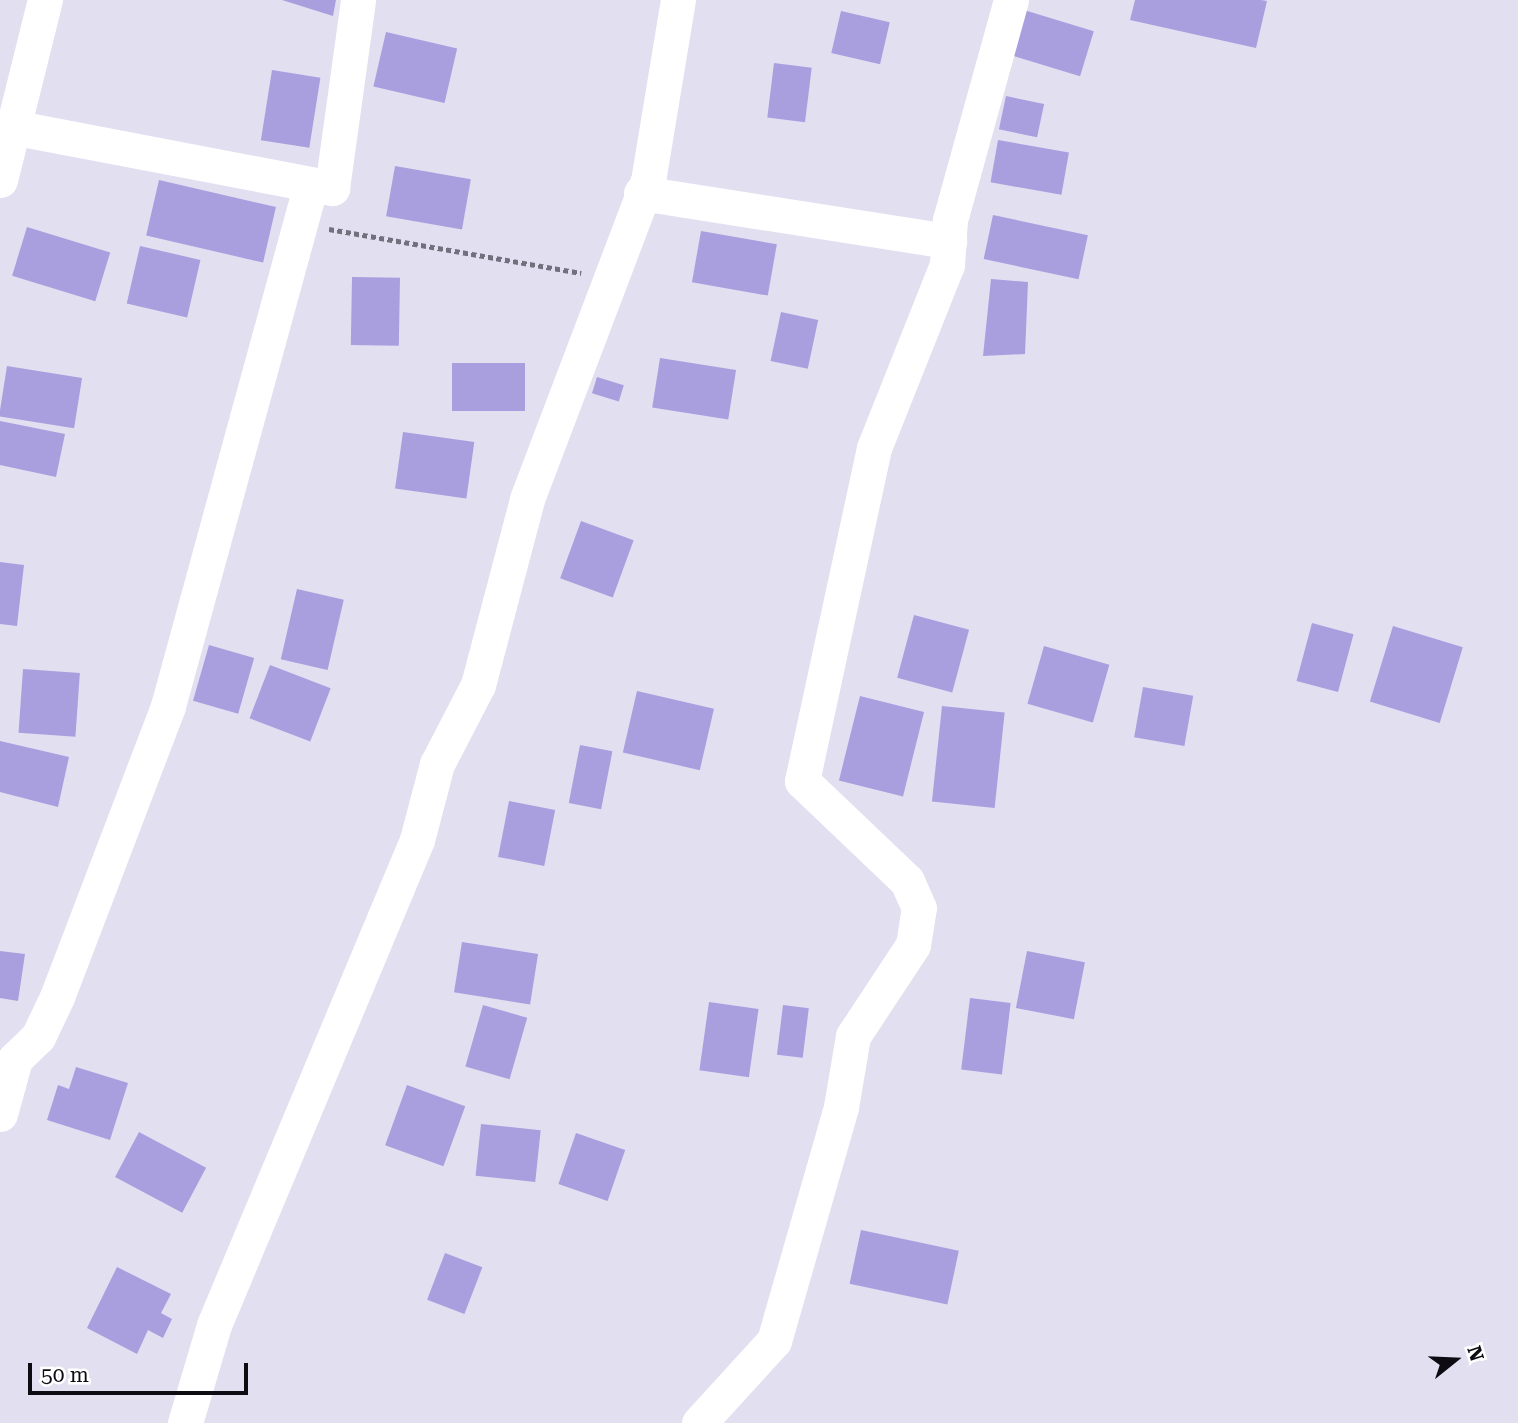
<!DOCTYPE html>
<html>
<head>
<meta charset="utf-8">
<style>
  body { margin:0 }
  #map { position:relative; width:1518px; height:1423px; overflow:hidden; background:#e2dff1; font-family:"Roboto Serif",serif }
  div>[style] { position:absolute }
  .building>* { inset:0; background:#a99fdf; transform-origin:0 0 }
  .path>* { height:4.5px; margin-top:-2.25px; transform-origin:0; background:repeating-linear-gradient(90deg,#72707c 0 5px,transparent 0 8.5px) }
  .minor>* { height:35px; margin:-17.5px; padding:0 17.5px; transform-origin:17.5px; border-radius:17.5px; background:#fff }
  span { translate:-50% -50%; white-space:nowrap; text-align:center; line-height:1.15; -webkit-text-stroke:7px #fff; paint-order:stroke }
  .north { position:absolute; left:1420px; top:1325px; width:70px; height:70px; -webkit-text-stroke:5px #fff; paint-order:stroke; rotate:72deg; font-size:19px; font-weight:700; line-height:28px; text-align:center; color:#0e0c12 }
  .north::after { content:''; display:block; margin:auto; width:24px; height:32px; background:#0e0c12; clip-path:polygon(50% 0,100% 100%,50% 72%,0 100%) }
  .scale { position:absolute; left:28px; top:1363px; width:220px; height:32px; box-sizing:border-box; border:4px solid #0e0c12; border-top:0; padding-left:9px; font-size:21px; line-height:24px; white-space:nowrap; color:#0e0c12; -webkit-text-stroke:5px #fff; paint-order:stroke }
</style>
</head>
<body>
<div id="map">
  <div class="building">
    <div style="clip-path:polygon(282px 0,336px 0,333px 16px)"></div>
    <div style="clip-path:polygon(1135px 0,1261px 0,1267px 1px,1256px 48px,1130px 20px)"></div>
    <div style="left:1024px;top:10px;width:73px;height:47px;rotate:17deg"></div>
    <div style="left:841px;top:11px;width:50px;height:43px;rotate:13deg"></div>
    <div style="left:386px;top:32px;width:73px;height:56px;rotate:13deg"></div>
    <div style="left:774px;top:63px;width:38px;height:55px;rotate:7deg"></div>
    <div style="left:272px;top:70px;width:49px;height:71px;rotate:9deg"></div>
    <div style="left:1006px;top:96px;width:39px;height:34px;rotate:12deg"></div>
    <div style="left:998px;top:140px;width:72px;height:43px;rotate:10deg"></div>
    <div style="left:395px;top:166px;width:77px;height:51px;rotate:10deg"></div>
    <div style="left:159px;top:180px;width:120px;height:57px;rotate:13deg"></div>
    <div style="left:993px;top:215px;width:97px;height:45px;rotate:12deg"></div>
    <div style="left:27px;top:227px;width:87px;height:51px;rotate:17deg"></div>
    <div style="left:701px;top:231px;width:77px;height:52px;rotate:10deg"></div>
    <div style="left:140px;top:246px;width:62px;height:59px;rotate:13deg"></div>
    <div style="left:352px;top:277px;width:48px;height:68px;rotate:1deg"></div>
    <div style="clip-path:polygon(991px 279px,1028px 282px,1025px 354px,983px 356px)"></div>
    <div style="left:781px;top:312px;width:38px;height:50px;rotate:12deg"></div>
    <div style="left:660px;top:358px;width:77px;height:50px;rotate:9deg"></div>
    <div style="left:452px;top:363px;width:73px;height:48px"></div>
    <div style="left:7px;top:366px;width:76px;height:51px;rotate:9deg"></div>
    <div style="left:597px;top:377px;width:28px;height:17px;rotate:17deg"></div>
    <div style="clip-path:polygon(0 421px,65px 434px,56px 477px,0 465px)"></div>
    <div style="left:403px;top:432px;width:72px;height:57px;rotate:8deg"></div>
    <div style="left:581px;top:521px;width:56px;height:61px;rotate:20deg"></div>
    <div style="clip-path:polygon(0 562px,24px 565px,17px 626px,0 624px)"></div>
    <div style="left:297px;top:589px;width:48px;height:72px;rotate:13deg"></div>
    <div style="left:914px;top:615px;width:57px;height:65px;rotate:15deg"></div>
    <div style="left:1312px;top:623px;width:43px;height:60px;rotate:15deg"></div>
    <div style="left:1393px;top:626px;width:73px;height:79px;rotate:17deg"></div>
    <div style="left:209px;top:645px;width:47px;height:58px;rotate:16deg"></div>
    <div style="left:1044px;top:646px;width:68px;height:60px;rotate:16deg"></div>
    <div style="left:270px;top:665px;width:65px;height:57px;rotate:21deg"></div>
    <div style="left:23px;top:669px;width:57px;height:64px;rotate:4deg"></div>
    <div style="left:1143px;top:687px;width:51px;height:51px;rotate:10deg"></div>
    <div style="left:637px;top:691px;width:79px;height:63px;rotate:13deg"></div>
    <div style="left:860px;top:696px;width:66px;height:87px;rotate:14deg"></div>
    <div style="left:942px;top:706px;width:63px;height:96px;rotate:6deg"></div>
    <div style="clip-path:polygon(0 741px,69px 757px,58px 807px,0 792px)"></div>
    <div style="left:580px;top:745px;width:33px;height:59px;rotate:11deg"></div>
    <div style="left:509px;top:801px;width:47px;height:57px;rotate:11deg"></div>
    <div style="left:462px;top:942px;width:77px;height:51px;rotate:9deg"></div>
    <div style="clip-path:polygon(0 951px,25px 954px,18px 1001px,0 998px)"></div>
    <div style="left:1027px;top:951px;width:59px;height:58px;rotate:11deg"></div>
    <div style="left:970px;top:998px;width:41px;height:72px;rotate:7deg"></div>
    <div style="left:709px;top:1002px;width:50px;height:69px;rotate:8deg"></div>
    <div style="left:483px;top:1005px;width:46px;height:64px;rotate:16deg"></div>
    <div style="left:783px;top:1005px;width:26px;height:50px;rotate:7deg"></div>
    <div style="clip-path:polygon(76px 1067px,128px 1083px,110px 1140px,47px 1120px,58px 1085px,69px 1089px)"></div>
    <div style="left:407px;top:1085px;width:62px;height:64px;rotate:20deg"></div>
    <div style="left:481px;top:1124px;width:60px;height:52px;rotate:6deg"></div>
    <div style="left:139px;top:1132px;width:76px;height:51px;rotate:28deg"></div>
    <div style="left:576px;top:1133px;width:52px;height:54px;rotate:19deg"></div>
    <div style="left:861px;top:1230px;width:100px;height:55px;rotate:12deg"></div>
    <div style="left:445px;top:1253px;width:40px;height:50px;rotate:21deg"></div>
    <div style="clip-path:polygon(117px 1267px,171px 1294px,161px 1313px,172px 1319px,163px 1338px,148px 1330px,137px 1354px,87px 1328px)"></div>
  </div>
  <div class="path">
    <div style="left:329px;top:229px;width:256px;rotate:9.9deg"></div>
  </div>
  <div class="minor">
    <div style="left:17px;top:128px;width:321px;rotate:10.8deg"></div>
    <div style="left:332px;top:188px;width:190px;rotate:-82.1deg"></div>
    <div style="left:0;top:180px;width:186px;rotate:-76deg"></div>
    <div style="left:641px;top:193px;width:312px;rotate:8.9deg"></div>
    <div style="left:0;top:1114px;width:57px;rotate:-74.7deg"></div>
    <div style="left:15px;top:1059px;width:32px;rotate:-44deg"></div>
    <div style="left:38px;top:1037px;width:44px;rotate:-64.6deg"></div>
    <div style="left:57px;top:997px;width:311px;rotate:-69.1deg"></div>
    <div style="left:168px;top:706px;width:541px;rotate:-74.68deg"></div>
    <div style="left:185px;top:1423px;width:102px;rotate:-73.5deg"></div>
    <div style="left:214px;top:1325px;width:526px;rotate:-67.29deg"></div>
    <div style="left:417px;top:840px;width:79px;rotate:-75.3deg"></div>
    <div style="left:437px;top:764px;width:89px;rotate:-62.6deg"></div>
    <div style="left:478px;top:685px;width:192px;rotate:-75.2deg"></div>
    <div style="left:527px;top:499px;width:340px;rotate:-69.2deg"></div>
    <div style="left:648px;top:181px;width:183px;rotate:-80.6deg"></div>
    <div style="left:699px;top:1423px;width:111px;rotate:-47.6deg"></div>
    <div style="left:774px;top:1341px;width:243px;rotate:-74deg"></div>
    <div style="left:841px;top:1107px;width:72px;rotate:-80.4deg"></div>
    <div style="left:853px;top:1036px;width:109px;rotate:-56.6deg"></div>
    <div style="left:913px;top:945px;width:37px;rotate:-81deg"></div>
    <div style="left:919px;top:908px;width:30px;rotate:-114deg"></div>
    <div style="left:907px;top:881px;width:145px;rotate:-136.4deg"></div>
    <div style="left:802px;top:781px;width:341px;rotate:-77.8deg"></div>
    <div style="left:874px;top:448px;width:197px;rotate:-68.3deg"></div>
    <div style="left:947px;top:265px;width:45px;rotate:-86.2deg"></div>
    <div style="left:950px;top:220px;width:228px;rotate:-74.5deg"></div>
  </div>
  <div class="north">N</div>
  <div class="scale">50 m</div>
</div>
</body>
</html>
